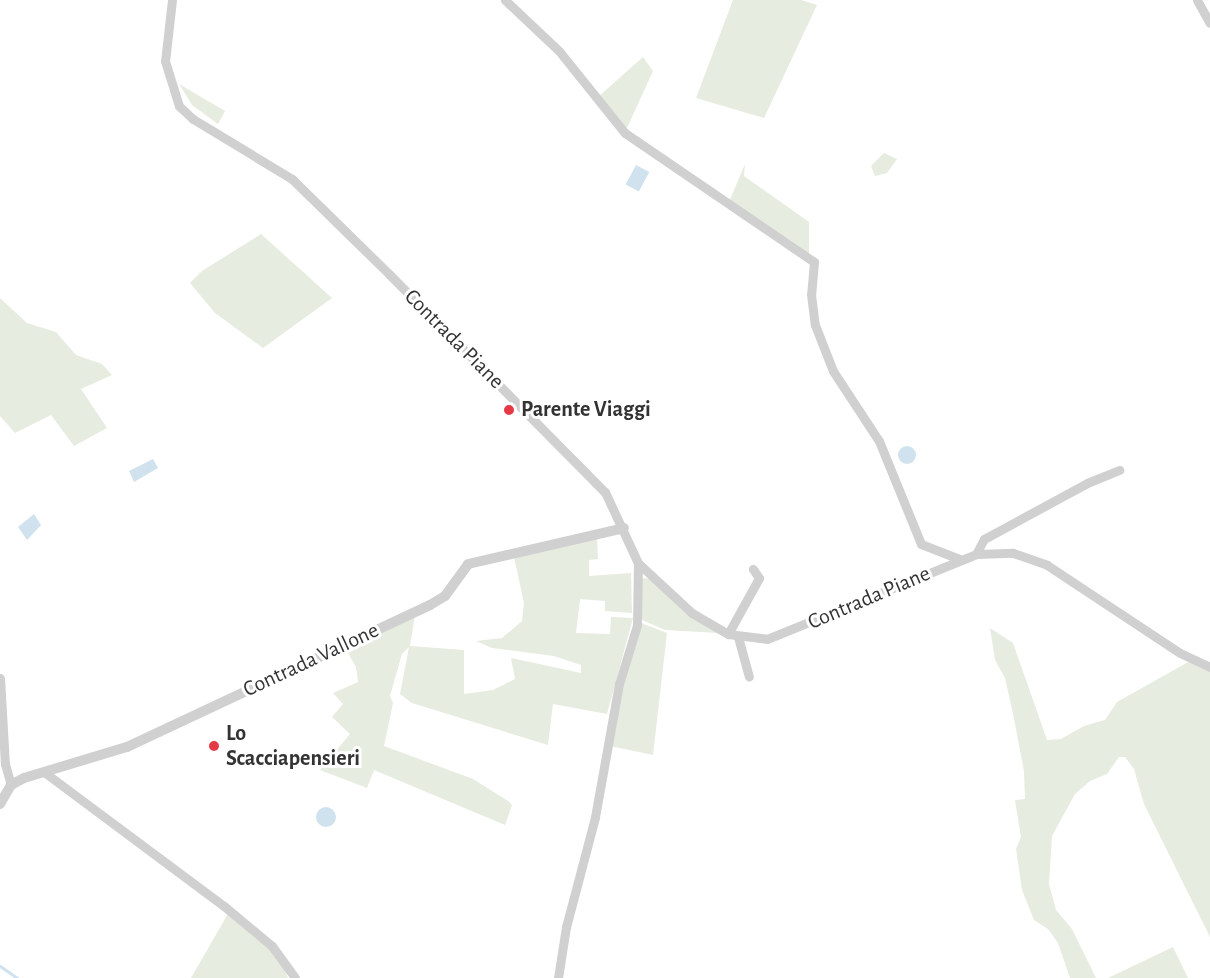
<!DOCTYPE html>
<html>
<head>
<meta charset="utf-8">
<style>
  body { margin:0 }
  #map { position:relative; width:1210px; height:978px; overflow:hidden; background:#fff; font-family:"Alegreya Sans",sans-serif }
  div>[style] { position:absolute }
  .green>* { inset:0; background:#e6ecdf }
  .water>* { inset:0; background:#cfe2ee; transform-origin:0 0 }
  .round { border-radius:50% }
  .stream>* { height:3px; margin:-1.5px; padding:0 1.5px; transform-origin:1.5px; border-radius:1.5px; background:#cfe2ee }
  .minor>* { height:9px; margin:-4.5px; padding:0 4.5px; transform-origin:4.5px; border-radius:4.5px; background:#d0d0d0 }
  .tertiary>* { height:10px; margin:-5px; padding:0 5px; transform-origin:5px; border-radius:5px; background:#d0d0d0 }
  .dots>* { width:16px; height:16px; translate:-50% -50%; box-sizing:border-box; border:3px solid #fff; border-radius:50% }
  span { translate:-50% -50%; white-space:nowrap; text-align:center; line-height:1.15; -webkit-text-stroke:6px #fff; paint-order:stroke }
  .street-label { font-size:22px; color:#333 }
  .poi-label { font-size:22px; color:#333; font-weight:700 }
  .left { translate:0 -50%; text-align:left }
</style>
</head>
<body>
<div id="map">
  <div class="green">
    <div style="clip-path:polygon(733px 0,801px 0,817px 5px,764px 118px,696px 98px)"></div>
    <div style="clip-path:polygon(643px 57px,653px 71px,627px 128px,598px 97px)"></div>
    <div style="clip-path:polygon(179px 84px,225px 111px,218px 124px,192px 105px)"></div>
    <div style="clip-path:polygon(884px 153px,897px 159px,887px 173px,875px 176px,871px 166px)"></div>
    <div style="clip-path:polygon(745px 164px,744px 176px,809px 222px,809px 255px,729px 202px)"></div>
    <div style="clip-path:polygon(261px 234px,332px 298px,263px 348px,215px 313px,190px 283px,202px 271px)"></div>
    <div style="clip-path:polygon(0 298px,27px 323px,56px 332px,76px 355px,102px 364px,112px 375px,81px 389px,107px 428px,74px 446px,51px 415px,15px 433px,0 416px)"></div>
    <div style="clip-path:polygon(597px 537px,598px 559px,589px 560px,589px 576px,631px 573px,632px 613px,605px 611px,605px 601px,580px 599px,576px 633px,610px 634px,611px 617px,633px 618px,607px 714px,553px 704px,548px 745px,412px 703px,400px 694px,409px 647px,402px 654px,390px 696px,393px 703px,384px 746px,473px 779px,508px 801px,512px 805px,505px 825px,374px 770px,367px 788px,320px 770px,350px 734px,332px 717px,343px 704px,333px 693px,358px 682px,356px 667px,345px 648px,415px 615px,410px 646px,464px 650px,464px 694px,493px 690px,515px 679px,511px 658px,581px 673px,581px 665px,554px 656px,492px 648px,476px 641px,502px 638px,522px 621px,524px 603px,514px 557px)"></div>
    <div style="clip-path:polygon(645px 578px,649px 579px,718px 633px,665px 630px,642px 620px,641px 579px)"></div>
    <div style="clip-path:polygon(641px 623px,667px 633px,653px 755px,610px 746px,619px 694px)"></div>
    <div style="clip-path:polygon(990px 628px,1013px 643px,1047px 740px,1061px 739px,1084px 726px,1105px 720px,1117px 702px,1190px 661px,1210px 669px,1210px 937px,1144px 804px,1134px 769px,1125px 757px,1119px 757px,1107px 774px,1090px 781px,1075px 794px,1052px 836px,1049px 884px,1056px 910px,1072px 929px,1096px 978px,1070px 978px,1058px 943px,1048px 929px,1034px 920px,1022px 890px,1016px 849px,1021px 837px,1015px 800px,1025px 799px,1024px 771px,1012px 709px,1005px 678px,995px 660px)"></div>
    <div style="clip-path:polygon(229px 912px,278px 954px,288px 978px,191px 978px)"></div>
    <div style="clip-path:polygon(1173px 947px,1188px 978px,1108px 978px)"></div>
  </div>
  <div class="water">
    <div style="left:636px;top:165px;width:15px;height:22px;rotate:28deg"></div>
    <div class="round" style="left:898px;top:446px;width:18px;height:18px"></div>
    <div style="clip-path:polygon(153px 459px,158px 468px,134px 482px,129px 471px)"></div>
    <div style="clip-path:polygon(34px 514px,41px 525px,27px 540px,18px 527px)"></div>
    <div class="round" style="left:316px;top:807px;width:20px;height:20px"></div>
  </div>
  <div class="stream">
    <div style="left:0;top:966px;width:21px;rotate:35deg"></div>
  </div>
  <div class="minor">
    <div style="left:172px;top:0;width:61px;rotate:96.5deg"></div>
    <div style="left:165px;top:61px;width:47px;rotate:72.7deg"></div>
    <div style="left:179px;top:106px;width:19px;rotate:43deg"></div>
    <div style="left:193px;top:119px;width:116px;rotate:31.2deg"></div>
    <div style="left:292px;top:179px;width:136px;rotate:44.4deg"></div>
    <div style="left:389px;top:274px;width:307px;rotate:45.3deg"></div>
    <div style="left:605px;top:492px;width:78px;rotate:65.1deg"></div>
    <div style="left:638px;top:563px;width:74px;rotate:42.8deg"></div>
    <div style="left:692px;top:613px;width:42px;rotate:30.3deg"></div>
    <div style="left:728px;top:634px;width:39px;rotate:7deg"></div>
    <div style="left:767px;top:639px;width:226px;rotate:-22.1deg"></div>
    <div style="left:976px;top:554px;width:37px;rotate:-2deg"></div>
    <div style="left:1013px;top:553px;width:36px;rotate:19deg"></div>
    <div style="left:1047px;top:565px;width:159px;rotate:33.5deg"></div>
    <div style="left:1180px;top:653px;width:33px;rotate:25deg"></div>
    <div style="left:505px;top:0;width:74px;rotate:43.4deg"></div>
    <div style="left:559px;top:51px;width:105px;rotate:51.2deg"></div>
    <div style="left:625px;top:133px;width:229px;rotate:34.3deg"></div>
    <div style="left:814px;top:262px;width:32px;rotate:95deg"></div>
    <div style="left:811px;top:294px;width:31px;rotate:83deg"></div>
    <div style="left:815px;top:325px;width:49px;rotate:68.6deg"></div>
    <div style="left:833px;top:371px;width:84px;rotate:56.7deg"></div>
    <div style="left:879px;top:441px;width:111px;rotate:67.8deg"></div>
    <div style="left:921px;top:544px;width:44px;rotate:21.3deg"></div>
    <div style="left:1197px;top:0;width:26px;rotate:61deg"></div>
    <div style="left:976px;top:554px;width:17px;rotate:-62deg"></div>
    <div style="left:984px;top:539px;width:117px;rotate:-28.5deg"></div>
    <div style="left:1087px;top:483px;width:35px;rotate:-22deg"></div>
    <div style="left:728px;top:634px;width:64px;rotate:-61deg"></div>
    <div style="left:759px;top:578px;width:11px;rotate:-124deg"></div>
    <div style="left:738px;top:637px;width:41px;rotate:74.6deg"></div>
    <div style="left:0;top:678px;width:86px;rotate:86.7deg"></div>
    <div style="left:5px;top:764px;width:22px;rotate:74deg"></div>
    <div style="left:44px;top:772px;width:224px;rotate:36.7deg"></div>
    <div style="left:224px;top:906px;width:62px;rotate:39.8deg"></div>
    <div style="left:272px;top:946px;width:39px;rotate:54deg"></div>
    <div style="left:558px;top:978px;width:52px;rotate:-81.1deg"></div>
    <div style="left:566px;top:927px;width:114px;rotate:-75.2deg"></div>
    <div style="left:595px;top:817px;width:135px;rotate:-79.8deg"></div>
    <div style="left:619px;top:684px;width:62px;rotate:-73deg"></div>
    <div style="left:637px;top:625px;width:62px;rotate:-89.1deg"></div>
  </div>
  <div class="tertiary">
    <div style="left:0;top:804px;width:22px;rotate:-60deg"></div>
    <div style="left:11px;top:785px;width:15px;rotate:-28deg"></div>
    <div style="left:24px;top:778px;width:108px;rotate:-16.8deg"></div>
    <div style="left:127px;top:747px;width:335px;rotate:-25.1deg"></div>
    <div style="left:430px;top:605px;width:17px;rotate:-31deg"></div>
    <div style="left:445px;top:596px;width:39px;rotate:-54deg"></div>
    <div style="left:468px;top:564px;width:160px;rotate:-13deg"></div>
  </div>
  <div class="dots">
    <div style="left:509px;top:410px;background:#e63946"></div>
    <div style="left:214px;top:746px;background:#e63946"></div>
  </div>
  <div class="street-label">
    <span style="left:454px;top:339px;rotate:45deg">Contrada Piane</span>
    <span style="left:869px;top:598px;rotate:-23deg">Contrada Piane</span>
    <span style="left:311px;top:660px;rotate:-25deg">Contrada Vallone</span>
  </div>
  <div class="poi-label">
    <span class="left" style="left:521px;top:410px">Parente Viaggi</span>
    <span class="left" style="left:226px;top:746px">Lo<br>Scacciapensieri</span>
  </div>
</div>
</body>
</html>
